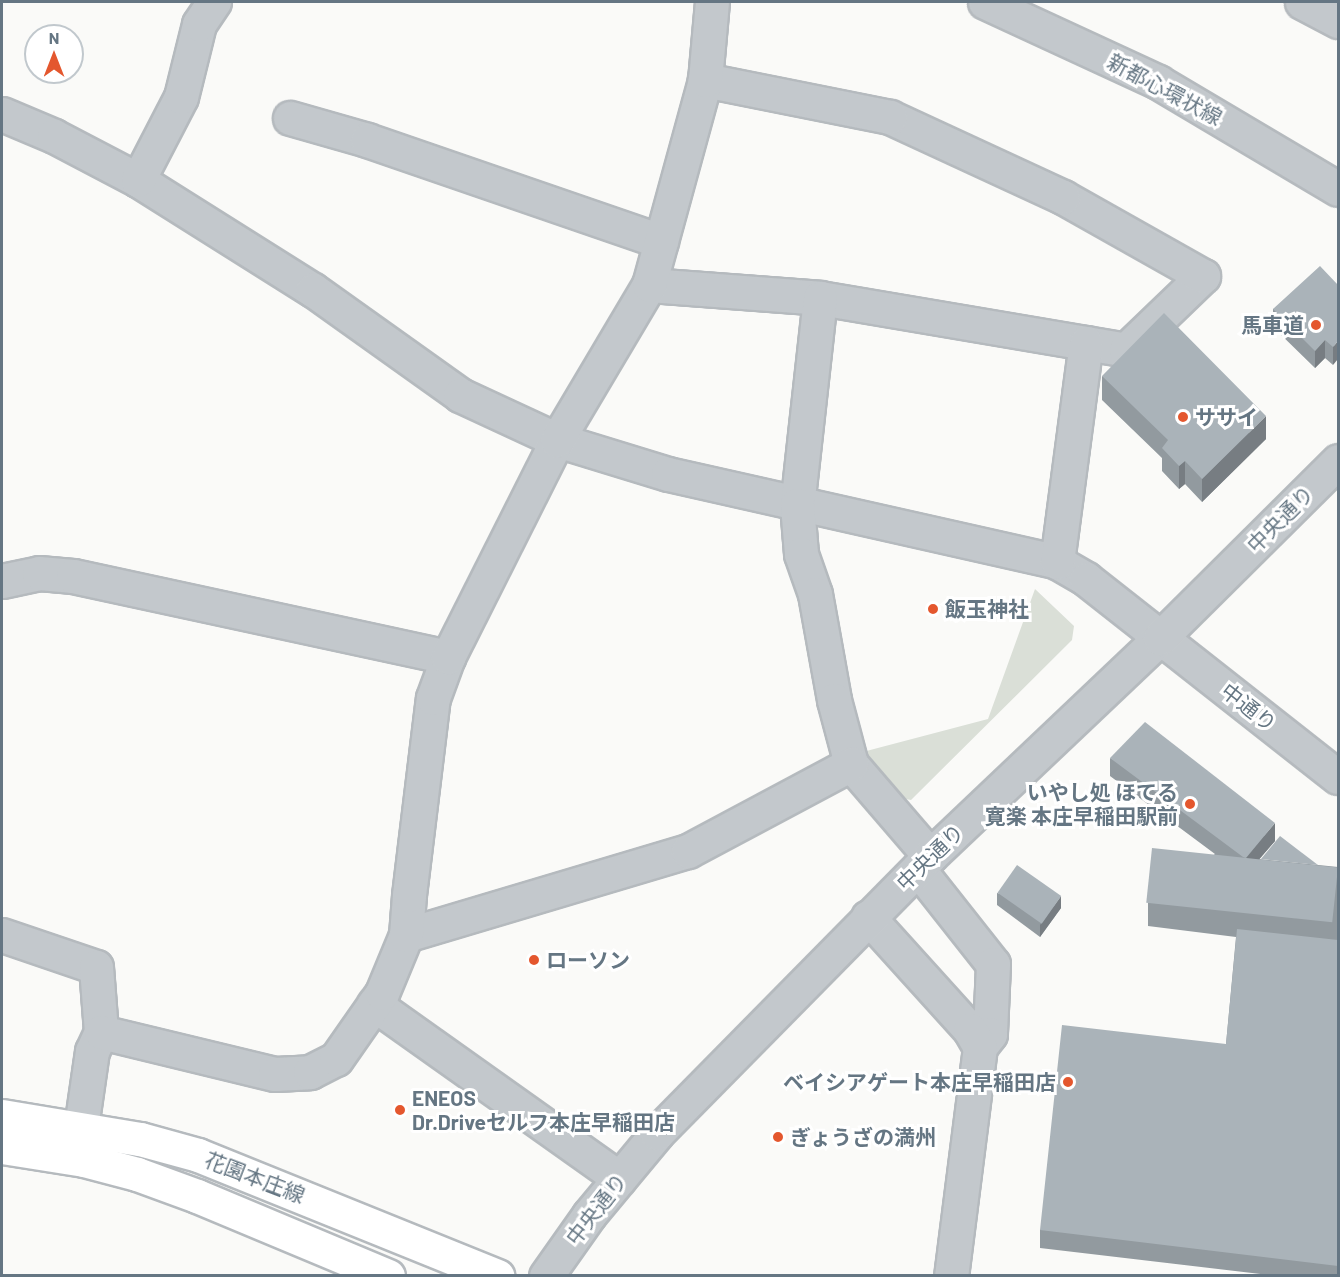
<!DOCTYPE html>
<html>
<head>
<meta charset="utf-8">
<style>
  body { margin:0 }
  #map { position:relative; width:1340px; height:1277px; overflow:hidden; background:#fafaf8; font-family:Barlow,"Noto Sans JP",sans-serif }
  div>[style] { position:absolute }
  .green>* { inset:0; background:#dadfd7 }
  .roads { filter:drop-shadow(2px 0 #b5babe) drop-shadow(-2px 0 #b5babe) drop-shadow(0 2px #b5babe) drop-shadow(0 -2px #b5babe) }
  .minor>* { height:33px; margin:-16.5px; padding:0 16.5px; transform-origin:16.5px; border-radius:16.5px; background:#c3c8cc }
  .major>* { height:33px; margin:-16.5px; padding:0 16.5px; transform-origin:16.5px; border-radius:16.5px; background:#fff }
  .wall>* { inset:0; background:#929a9f }
  .shaded-wall>* { inset:0; background:#777d82 }
  .building>* { inset:0; background:#aab3b9; transform-origin:0 0 }
  .dots>* { width:16px; height:16px; translate:-50% -50%; box-sizing:border-box; border:3px solid #fff; border-radius:50% }
  span { translate:-50% -50%; white-space:nowrap; text-align:center; line-height:1.15; -webkit-text-stroke:6px #fff; paint-order:stroke }
  .street-label { font-size:21px; color:#657683 }
  .poi-label { font-size:21px; color:#657683; font-weight:700 }
  .right { translate:-100% -50%; text-align:right }
  .left { translate:0 -50%; text-align:left }
  .frame { position:absolute; inset:0; border:3px solid #657683; pointer-events:none }
  .north { position:absolute; left:24px; top:24px; width:60px; height:60px; box-sizing:border-box; background:#fff; border:2px solid #c1c8cd; border-radius:50%; rotate:0deg; font-size:16px; font-weight:700; line-height:24px; text-align:center; color:#657683 }
  .north::after { content:''; display:block; margin:auto; width:21px; height:27px; background:#e4572e; clip-path:polygon(50% 0,100% 100%,50% 72%,0 100%) }
</style>
</head>
<body>
<div id="map">
  <div class="green">
    <div style="clip-path:polygon(1035px 589px,1074px 626px,1072px 640px,911px 800px,895px 797px,855px 754px,988px 719px)"></div>
  </div>
  <div class="roads">
    <div class="minor">
      <div style="left:985px;top:2px;width:191px;rotate:24.8deg"></div>
      <div style="left:1158px;top:82px;width:209px;rotate:30.7deg"></div>
      <div style="left:1302px;top:2px;width:41px;rotate:27.8deg"></div>
      <div style="left:2px;top:114px;width:56px;rotate:22.9deg"></div>
      <div style="left:54px;top:136px;width:95px;rotate:27.6deg"></div>
      <div style="left:138px;top:180px;width:207px;rotate:32.2deg"></div>
      <div style="left:313px;top:290px;width:181px;rotate:35.5deg"></div>
      <div style="left:460px;top:395px;width:107px;rotate:24.9deg"></div>
      <div style="left:557px;top:440px;width:116px;rotate:17deg"></div>
      <div style="left:668px;top:474px;width:399px;rotate:12.7deg"></div>
      <div style="left:1057px;top:562px;width:34px;rotate:30deg"></div>
      <div style="left:1086px;top:579px;width:320px;rotate:38.2deg"></div>
      <div style="left:290px;top:118px;width:80px;rotate:15.9deg"></div>
      <div style="left:367px;top:140px;width:311px;rotate:19deg"></div>
      <div style="left:138px;top:180px;width:93px;rotate:-62.6deg"></div>
      <div style="left:181px;top:97px;width:75px;rotate:-76.1deg"></div>
      <div style="left:199px;top:24px;width:27px;rotate:-56deg"></div>
      <div style="left:649px;top:285px;width:171px;rotate:4.3deg"></div>
      <div style="left:820px;top:298px;width:310px;rotate:9.6deg"></div>
      <div style="left:1126px;top:350px;width:107px;rotate:-43.9deg"></div>
      <div style="left:1203px;top:276px;width:161px;rotate:-150.6deg"></div>
      <div style="left:1063px;top:197px;width:191px;rotate:-155.2deg"></div>
      <div style="left:890px;top:117px;width:189px;rotate:-168.7deg"></div>
      <div style="left:820px;top:298px;width:208px;rotate:96.3deg"></div>
      <div style="left:797px;top:505px;width:49px;rotate:85.3deg"></div>
      <div style="left:801px;top:554px;width:42px;rotate:70.7deg"></div>
      <div style="left:815px;top:594px;width:108px;rotate:79.8deg"></div>
      <div style="left:834px;top:700px;width:66px;rotate:75.1deg"></div>
      <div style="left:851px;top:764px;width:121px;rotate:49.3deg"></div>
      <div style="left:1057px;top:562px;width:221px;rotate:-82.5deg"></div>
      <div style="left:2px;top:581px;width:38px;rotate:-12deg"></div>
      <div style="left:39px;top:573px;width:34px;rotate:5deg"></div>
      <div style="left:73px;top:576px;width:384px;rotate:12.2deg"></div>
      <div style="left:918px;top:869px;width:121px;rotate:51.7deg"></div>
      <div style="left:993px;top:964px;width:70px;rotate:92.5deg"></div>
      <div style="left:990px;top:1034px;width:16px;rotate:128deg"></div>
      <div style="left:980px;top:1047px;width:231px;rotate:97.2deg"></div>
      <div style="left:868px;top:917px;width:152px;rotate:47.9deg"></div>
      <div style="left:970px;top:1030px;width:20px;rotate:60deg"></div>
      <div style="left:2px;top:935px;width:99px;rotate:18.8deg"></div>
      <div style="left:96px;top:967px;width:65px;rotate:85.6deg"></div>
      <div style="left:101px;top:1032px;width:21px;rotate:115deg"></div>
      <div style="left:92px;top:1051px;width:77px;rotate:98.2deg"></div>
      <div style="left:406px;top:935px;width:294px;rotate:-16.6deg"></div>
      <div style="left:688px;top:851px;width:185px;rotate:-28.1deg"></div>
      <div style="left:374px;top:1004px;width:301px;rotate:35.4deg"></div>
      <div style="left:101px;top:1032px;width:179px;rotate:13.6deg"></div>
      <div style="left:275px;top:1074px;width:35px;rotate:-3deg"></div>
      <div style="left:310px;top:1072px;width:29px;rotate:-27deg"></div>
      <div style="left:336px;top:1059px;width:80px;rotate:-55.1deg"></div>
      <div style="left:382px;top:993px;width:63px;rotate:-67.5deg"></div>
      <div style="left:406px;top:935px;width:40px;rotate:-85.7deg"></div>
      <div style="left:409px;top:895px;width:198px;rotate:-83.1deg"></div>
      <div style="left:433px;top:698px;width:44px;rotate:-69.9deg"></div>
      <div style="left:448px;top:657px;width:243px;rotate:-63.3deg"></div>
      <div style="left:557px;top:440px;width:180px;rotate:-59.3deg"></div>
      <div style="left:649px;top:285px;width:213px;rotate:-74.7deg"></div>
      <div style="left:705px;top:80px;width:78px;rotate:-84.9deg"></div>
      <div style="left:546px;top:1276px;width:75px;rotate:-54.8deg"></div>
      <div style="left:589px;top:1215px;width:107px;rotate:-50.3deg"></div>
      <div style="left:657px;top:1133px;width:389px;rotate:-45.4deg"></div>
      <div style="left:930px;top:856px;width:317px;rotate:-43.5deg"></div>
      <div style="left:1160px;top:638px;width:251px;rotate:-44.8deg"></div>
    </div>
    <div class="major">
      <div style="left:2px;top:1116px;width:140px;rotate:9.5deg"></div>
      <div style="left:140px;top:1139px;width:60px;rotate:15.4deg"></div>
      <div style="left:198px;top:1155px;width:323px;rotate:22deg"></div>
      <div style="left:2px;top:1147px;width:83px;rotate:9deg"></div>
      <div style="left:84px;top:1160px;width:55px;rotate:14.8deg"></div>
      <div style="left:137px;top:1174px;width:64px;rotate:20.1deg"></div>
      <div style="left:197px;top:1196px;width:207px;rotate:22.7deg"></div>
    </div>
  </div>
  <div class="wall">
    <div style="clip-path:polygon(1338px 285px,1333px 365px,1325px 358px,1315px 368px,1273px 327px,1273px 309px)"></div>
    <div style="clip-path:polygon(1102px 376px,1266px 439px,1202px 502px,1185px 484px,1179px 489px,1162px 471px,1162px 458px,1102px 400px)"></div>
    <div style="clip-path:polygon(1110px 758px,1275px 841px,1259px 859px,1338px 867px,1338px 1275px,1269px 1275px,1040px 1248px,1040px 1230px,1226px 1044px,1236px 937px,1148px 926px,1148px 903px,1215px 854px,1110px 776px)"></div>
    <div style="clip-path:polygon(997px 893px,1061px 908px,1040px 937px,997px 905px)"></div>
  </div>
  <div class="shaded-wall">
    <div style="clip-path:polygon(1325px 340px,1325px 358px,1315px 368px,1315px 351px)"></div>
    <div style="clip-path:polygon(1338px 341px,1338px 359px,1333px 365px,1333px 347px)"></div>
    <div style="clip-path:polygon(1266px 416px,1266px 439px,1202px 502px,1202px 479px)"></div>
    <div style="clip-path:polygon(1185px 461px,1185px 484px,1179px 489px,1179px 466px)"></div>
    <div style="clip-path:polygon(1275px 823px,1275px 841px,1245px 876px,1245px 858px)"></div>
    <div style="clip-path:polygon(1061px 896px,1061px 908px,1040px 937px,1040px 925px)"></div>
  </div>
  <div class="building">
    <div style="clip-path:polygon(1320px 266px,1338px 285px,1338px 341px,1333px 347px,1325px 340px,1315px 351px,1273px 309px)"></div>
    <div style="clip-path:polygon(1164px 313px,1266px 416px,1202px 479px,1185px 461px,1179px 466px,1162px 448px,1168px 440px,1102px 376px)"></div>
    <div style="clip-path:polygon(1145px 722px,1275px 823px,1246px 858px,1243px 857px,1110px 758px)"></div>
    <div style="clip-path:polygon(1280px 836px,1318px 865px,1261px 859px)"></div>
    <div style="left:1152px;top:848px;width:187px;height:55px;rotate:6deg"></div>
    <div style="left:1017px;top:865px;width:54px;height:34px;rotate:35deg"></div>
    <div style="clip-path:polygon(1237px 929px,1338px 940px,1338px 1266px,1040px 1230px,1062px 1025px,1226px 1044px)"></div>
  </div>
  <div class="dots">
    <div style="left:1316px;top:325px;background:#e4572e"></div>
    <div style="left:1183px;top:417px;background:#e4572e"></div>
    <div style="left:933px;top:609px;background:#e4572e"></div>
    <div style="left:1190px;top:804px;background:#e4572e"></div>
    <div style="left:534px;top:960px;background:#e4572e"></div>
    <div style="left:1068px;top:1082px;background:#e4572e"></div>
    <div style="left:400px;top:1110px;background:#e4572e"></div>
    <div style="left:778px;top:1137px;background:#e4572e"></div>
  </div>
  <div class="street-label">
    <span style="left:1165px;top:89px;rotate:28deg">新都心環状線</span>
    <span style="left:1280px;top:519px;rotate:-45deg">中央通り</span>
    <span style="left:1249px;top:707px;rotate:38deg">中通り</span>
    <span style="left:930px;top:857px;rotate:-44deg">中央通り</span>
    <span style="left:255px;top:1177px;rotate:21deg">花園本庄線</span>
    <span style="left:596px;top:1209px;rotate:-52deg">中央通り</span>
  </div>
  <div class="poi-label">
    <span class="right" style="left:1304px;top:325px">馬車道</span>
    <span class="left" style="left:1195px;top:417px">ササイ</span>
    <span class="left" style="left:945px;top:609px">飯玉神社</span>
    <span class="right" style="left:1178px;top:804px">いやし処 ほてる<br>寛楽 本庄早稲田駅前</span>
    <span class="left" style="left:546px;top:960px">ローソン</span>
    <span class="right" style="left:1056px;top:1082px">ベイシアゲート本庄早稲田店</span>
    <span class="left" style="left:412px;top:1110px">ENEOS<br>Dr.Driveセルフ本庄早稲田店</span>
    <span class="left" style="left:790px;top:1137px">ぎょうざの満州</span>
  </div>
  <div class="frame"></div>
  <div class="north">N</div>
</div>
</body>
</html>
